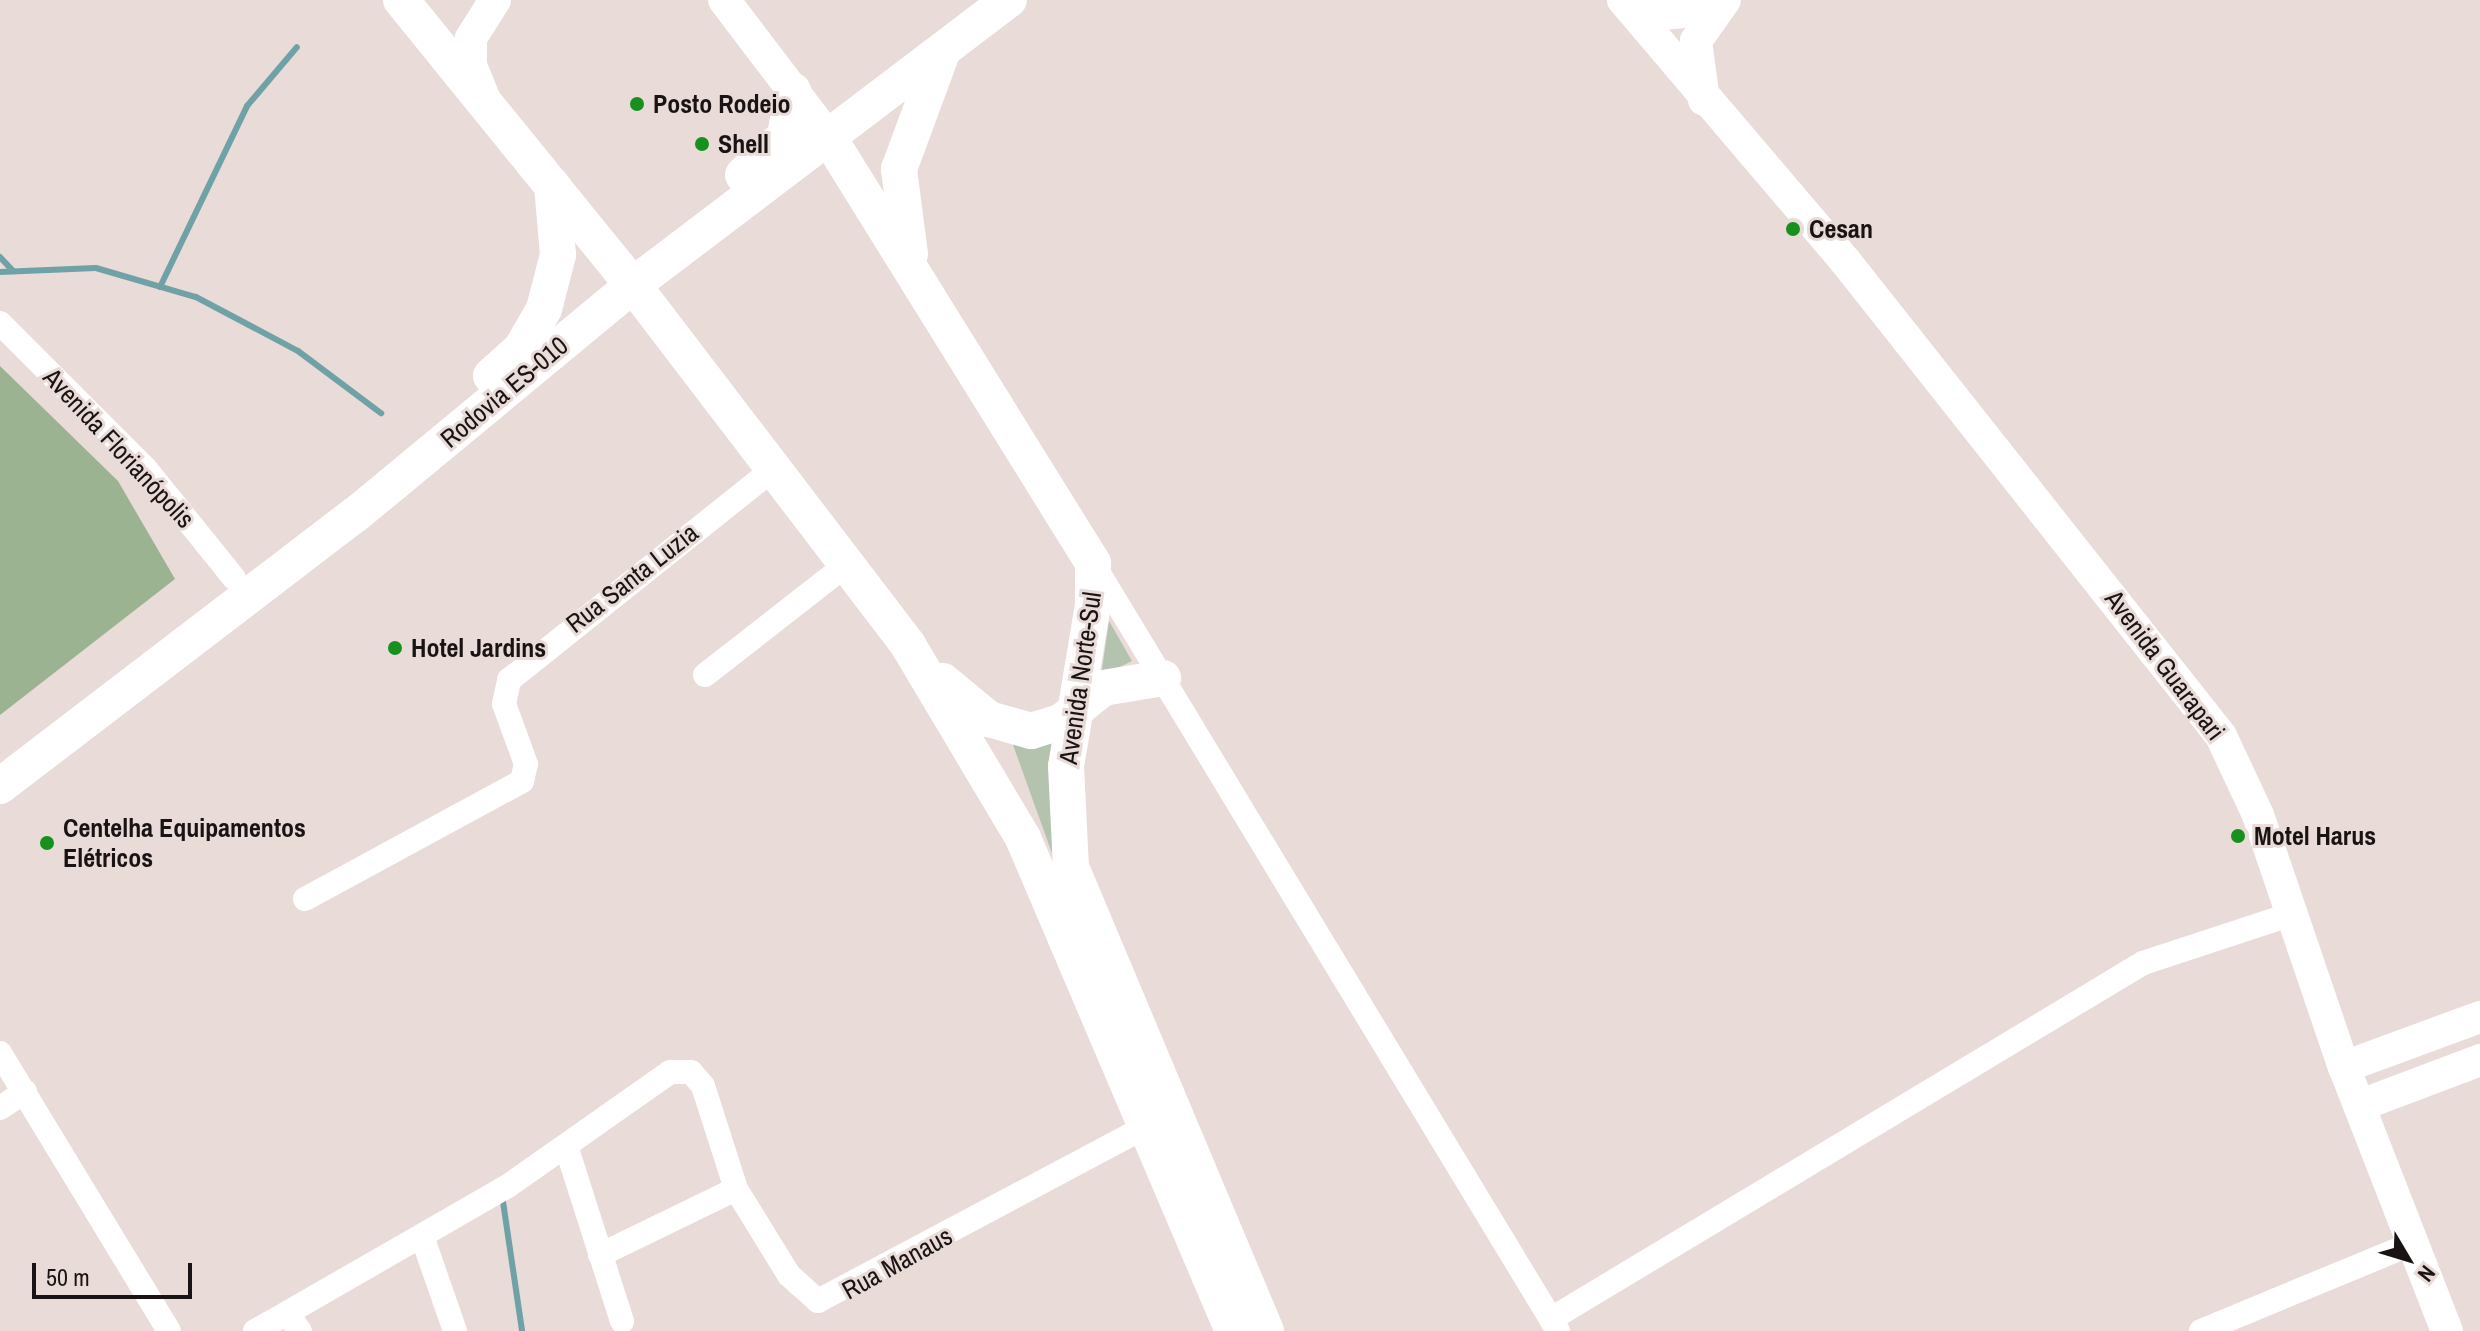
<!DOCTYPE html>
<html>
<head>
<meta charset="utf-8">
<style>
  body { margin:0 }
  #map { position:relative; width:2480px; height:1331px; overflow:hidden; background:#e9dbd7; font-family:"Archivo Narrow",sans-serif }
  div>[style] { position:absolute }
  .green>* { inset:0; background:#b4c3ad }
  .forest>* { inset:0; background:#9bb390 }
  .stream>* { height:6px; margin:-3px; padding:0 3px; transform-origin:3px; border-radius:3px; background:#6ea2a7 }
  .minor>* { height:24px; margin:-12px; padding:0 12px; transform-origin:12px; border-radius:12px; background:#fff }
  .tertiary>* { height:32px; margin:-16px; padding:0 16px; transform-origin:16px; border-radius:16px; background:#fff }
  .secondary>* { height:36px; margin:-18px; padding:0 18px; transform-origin:18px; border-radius:18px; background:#fff }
  .dots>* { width:22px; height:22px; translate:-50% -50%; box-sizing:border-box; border:4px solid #e9dbd7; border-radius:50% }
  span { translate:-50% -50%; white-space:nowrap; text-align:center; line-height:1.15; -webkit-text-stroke:6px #e9dbd7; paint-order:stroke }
  .poi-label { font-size:26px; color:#191413; font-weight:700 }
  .left { translate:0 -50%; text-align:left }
  .street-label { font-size:26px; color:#191413 }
  .north { position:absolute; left:2368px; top:1219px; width:80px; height:80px; -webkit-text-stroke:6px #e9dbd7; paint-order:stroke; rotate:128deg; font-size:22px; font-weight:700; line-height:32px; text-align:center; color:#191413 }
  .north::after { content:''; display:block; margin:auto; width:28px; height:36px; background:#191413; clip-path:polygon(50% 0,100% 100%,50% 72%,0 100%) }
  .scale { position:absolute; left:32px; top:1263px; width:160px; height:36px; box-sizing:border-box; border:4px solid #191413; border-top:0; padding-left:10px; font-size:24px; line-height:28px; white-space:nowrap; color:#191413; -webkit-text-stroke:6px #e9dbd7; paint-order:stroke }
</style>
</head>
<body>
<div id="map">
  <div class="green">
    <div style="clip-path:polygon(1109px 621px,1132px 661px,1101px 676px)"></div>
    <div style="clip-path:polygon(1060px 740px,1053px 856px,1013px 745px)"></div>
  </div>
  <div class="forest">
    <div style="clip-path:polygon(0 366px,118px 481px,175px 579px,0 715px)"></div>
  </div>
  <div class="stream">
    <div style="left:0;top:257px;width:19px;rotate:47deg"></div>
    <div style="left:0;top:272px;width:96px;rotate:-2.4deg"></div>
    <div style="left:96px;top:268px;width:104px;rotate:16.2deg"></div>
    <div style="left:196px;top:297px;width:115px;rotate:27.9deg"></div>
    <div style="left:298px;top:351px;width:104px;rotate:36.8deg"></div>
    <div style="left:160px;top:287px;width:201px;rotate:-64.3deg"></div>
    <div style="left:247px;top:106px;width:77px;rotate:-49.7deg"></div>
    <div style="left:502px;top:1195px;width:137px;rotate:81.6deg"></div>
  </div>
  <div class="minor">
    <div style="left:0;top:323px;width:206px;rotate:45deg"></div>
    <div style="left:146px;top:469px;width:140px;rotate:51.1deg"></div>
    <div style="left:1095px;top:567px;width:893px;rotate:58.78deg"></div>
    <div style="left:705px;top:675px;width:180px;rotate:-38deg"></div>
    <div style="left:305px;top:899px;width:247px;rotate:-28.5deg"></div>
    <div style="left:522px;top:781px;width:17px;rotate:-77deg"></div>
    <div style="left:526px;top:764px;width:64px;rotate:-110.1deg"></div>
    <div style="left:504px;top:704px;width:25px;rotate:-78deg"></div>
    <div style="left:509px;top:680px;width:338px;rotate:-38.6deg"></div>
    <div style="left:0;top:1053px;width:325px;rotate:58.7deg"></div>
    <div style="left:0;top:1108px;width:30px;rotate:-33deg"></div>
    <div style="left:567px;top:1149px;width:181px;rotate:72.3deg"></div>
    <div style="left:423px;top:1239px;width:97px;rotate:70.8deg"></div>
    <div style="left:600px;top:1255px;width:151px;rotate:-25.9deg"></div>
    <div style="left:1551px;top:1319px;width:691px;rotate:-31.02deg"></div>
    <div style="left:2143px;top:963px;width:154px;rotate:-18.2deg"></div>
    <div style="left:255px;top:1331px;width:37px;rotate:-29deg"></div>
    <div style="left:300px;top:1331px;width:22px;rotate:-126deg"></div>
    <div style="left:287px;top:1313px;width:255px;rotate:-29.9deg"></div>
    <div style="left:508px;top:1186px;width:198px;rotate:-35.1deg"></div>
    <div style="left:670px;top:1072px;width:21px"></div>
    <div style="left:691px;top:1072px;width:18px;rotate:49deg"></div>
    <div style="left:703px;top:1086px;width:108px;rotate:72.2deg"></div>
    <div style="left:736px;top:1189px;width:101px;rotate:58.4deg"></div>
    <div style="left:789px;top:1275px;width:39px;rotate:42deg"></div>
    <div style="left:818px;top:1301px;width:369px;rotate:-28deg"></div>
    <div style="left:2201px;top:1331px;width:230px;rotate:-22.5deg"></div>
  </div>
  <div class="tertiary">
    <div style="left:724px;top:0;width:173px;rotate:52.7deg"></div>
    <div style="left:1623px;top:0;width:344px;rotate:49.6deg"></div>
    <div style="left:1846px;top:262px;width:604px;rotate:51.65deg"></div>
    <div style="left:2221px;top:736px;width:87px;rotate:64.9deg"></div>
    <div style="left:2258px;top:815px;width:266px;rotate:71.2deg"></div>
    <div style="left:2344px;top:1067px;width:283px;rotate:68.7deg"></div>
    <div style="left:1634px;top:0;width:32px;rotate:26deg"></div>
    <div style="left:1663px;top:14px;width:51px;rotate:-5.6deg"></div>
    <div style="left:483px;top:95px;width:31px;rotate:-112deg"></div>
    <div style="left:471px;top:66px;width:28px;rotate:-90deg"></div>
    <div style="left:471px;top:38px;width:45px;rotate:-57.7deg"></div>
    <div style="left:1704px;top:100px;width:60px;rotate:-97.7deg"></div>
    <div style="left:1696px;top:41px;width:50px;rotate:-54.7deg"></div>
    <div style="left:2344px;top:1067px;width:145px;rotate:-20.2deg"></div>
    <div style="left:2361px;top:1105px;width:127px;rotate:-20.7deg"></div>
  </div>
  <div class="secondary">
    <div style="left:401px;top:0;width:367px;rotate:50.9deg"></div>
    <div style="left:633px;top:285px;width:453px;rotate:52.6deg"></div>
    <div style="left:908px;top:645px;width:225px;rotate:59.2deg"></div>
    <div style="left:1023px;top:838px;width:536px;rotate:66.93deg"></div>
    <div style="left:829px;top:138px;width:500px;rotate:58.15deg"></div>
    <div style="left:1093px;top:563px;width:42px;rotate:90deg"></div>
    <div style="left:1093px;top:605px;width:163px;rotate:99.5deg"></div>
    <div style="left:1066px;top:766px;width:101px;rotate:87.2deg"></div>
    <div style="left:1071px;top:867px;width:503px;rotate:67.2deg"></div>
    <div style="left:743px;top:175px;width:57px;rotate:-42.9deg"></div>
    <div style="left:785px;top:136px;width:46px;rotate:-79.9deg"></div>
    <div style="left:910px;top:254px;width:86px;rotate:-97.4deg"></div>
    <div style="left:899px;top:169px;width:118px;rotate:-69.7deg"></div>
    <div style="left:491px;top:376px;width:40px;rotate:-42deg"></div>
    <div style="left:521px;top:349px;width:46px;rotate:-60.1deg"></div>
    <div style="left:544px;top:309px;width:56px;rotate:-75.5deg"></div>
    <div style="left:558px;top:255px;width:70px;rotate:-94.9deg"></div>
    <div style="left:943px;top:681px;width:60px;rotate:39.6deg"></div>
    <div style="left:989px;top:719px;width:44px;rotate:15.9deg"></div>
    <div style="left:1031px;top:731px;width:31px;rotate:-17deg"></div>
    <div style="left:1061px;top:722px;width:54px;rotate:-39deg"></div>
    <div style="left:1103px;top:688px;width:61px;rotate:-9.5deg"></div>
    <div style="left:0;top:786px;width:447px;rotate:-37.4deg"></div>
    <div style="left:355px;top:515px;width:361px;rotate:-39.6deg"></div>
    <div style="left:633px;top:285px;width:472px;rotate:-37.2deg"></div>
  </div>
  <div class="dots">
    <div style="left:637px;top:104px;background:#17901d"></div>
    <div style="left:702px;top:144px;background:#17901d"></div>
    <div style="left:1793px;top:229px;background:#17901d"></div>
    <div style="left:395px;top:648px;background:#17901d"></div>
    <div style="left:2238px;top:836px;background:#17901d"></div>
    <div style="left:47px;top:843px;background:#17901d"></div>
  </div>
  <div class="poi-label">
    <span class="left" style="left:653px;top:104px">Posto Rodeio</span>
    <span class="left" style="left:718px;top:144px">Shell</span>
    <span class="left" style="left:1809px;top:229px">Cesan</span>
    <span class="left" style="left:411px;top:648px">Hotel Jardins</span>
    <span class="left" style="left:63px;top:843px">Centelha Equipamentos<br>Elétricos</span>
    <span class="left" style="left:2254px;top:836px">Motel Harus</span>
  </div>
  <div class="street-label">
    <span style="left:504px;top:392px;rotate:-40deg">Rodovia ES-010</span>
    <span style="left:119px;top:448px;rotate:47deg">Avenida Florianópolis</span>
    <span style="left:632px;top:578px;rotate:-38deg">Rua Santa Luzia</span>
    <span style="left:2165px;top:665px;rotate:53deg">Avenida Guarapari</span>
    <span style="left:1080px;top:678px;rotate:-82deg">Avenida Norte-Sul</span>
    <span style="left:897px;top:1263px;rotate:-29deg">Rua Manaus</span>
  </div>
  <div class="north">N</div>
  <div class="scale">50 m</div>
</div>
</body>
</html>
